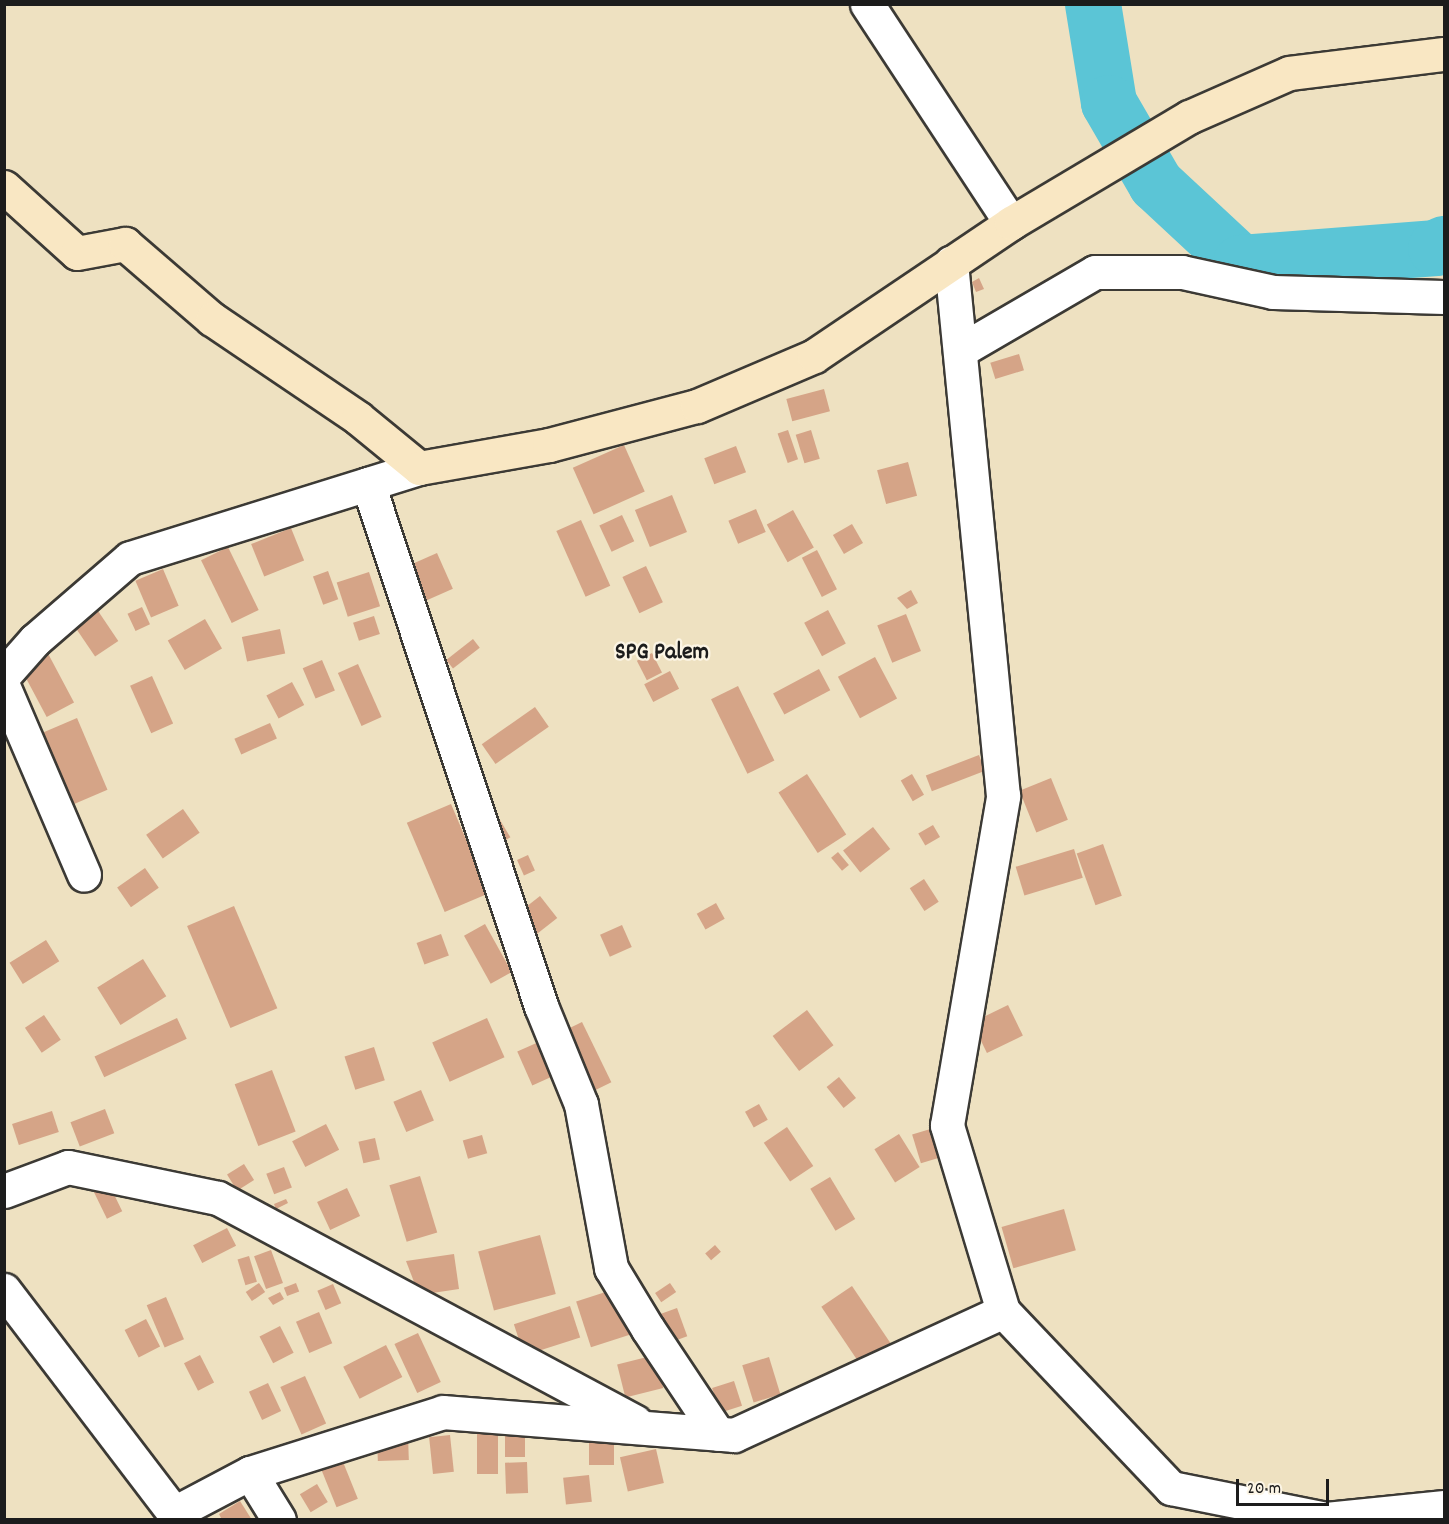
<!DOCTYPE html>
<html>
<head>
<meta charset="utf-8">
<style>
  body { margin:0 }
  #map { position:relative; width:1449px; height:1524px; overflow:hidden; background:#eee1c1; font-family:Dekko,sans-serif }
  div>[style] { position:absolute }
  .river>* { height:56px; margin:-28px; padding:0 28px; transform-origin:28px; border-radius:28px; background:#5bc5d6 }
  .building>* { inset:0; background:#d5a487; transform-origin:0 0 }
  .roads { filter:drop-shadow(2px 0 #3c3a35) drop-shadow(-2px 0 #3c3a35) drop-shadow(0 2px #3c3a35) drop-shadow(0 -2px #3c3a35) }
  .minor>* { height:33px; margin:-16.5px; padding:0 16.5px; transform-origin:16.5px; border-radius:16.5px; background:#fff }
  .secondary>* { height:33px; margin:-16.5px; padding:0 16.5px; transform-origin:16.5px; border-radius:16.5px; background:#f9e7c3 }
  span { translate:-50% -50%; white-space:nowrap; text-align:center; line-height:1.15; -webkit-text-stroke:4.5px #fcf5e5; paint-order:stroke }
  .neighbourhood-label { font-size:24px; color:#1c1c1c; font-weight:700 }
  .frame { position:absolute; inset:0; border:6px solid #1c1c1c; pointer-events:none }
  .scale { position:absolute; left:1236px; top:1479px; width:93px; height:27px; box-sizing:border-box; border:3px solid #1c1c1c; border-top:0; padding-left:8px; font-size:18px; line-height:21px; white-space:nowrap; color:#1c1c1c; -webkit-text-stroke:4px #fcf5e5; paint-order:stroke }
</style>
</head>
<body>
<div id="map">
  <div class="river">
    <div style="left:1093px;top:4px;width:100px;rotate:80.8deg"></div>
    <div style="left:1109px;top:103px;width:94px;rotate:59.9deg"></div>
    <div style="left:1156px;top:184px;width:116px;rotate:42.9deg"></div>
    <div style="left:1241px;top:263px;width:196px;rotate:-4.4deg"></div>
    <div style="left:1436px;top:248px;width:9px;rotate:-27deg"></div>
  </div>
  <div class="building">
    <div style="clip-path:polygon(979px 278px,984px 289px,976px 292px,972px 282px)"></div>
    <div style="left:1019px;top:354px;width:17px;height:30px;rotate:73deg"></div>
    <div style="left:824px;top:389px;width:23px;height:39px;rotate:75deg"></div>
    <div style="left:788px;top:430px;width:31px;height:11px;rotate:71deg"></div>
    <div style="left:811px;top:430px;width:30px;height:16px;rotate:73deg"></div>
    <div style="left:624px;top:445px;width:51px;height:56px;rotate:66deg"></div>
    <div style="left:736px;top:446px;width:28px;height:34px;rotate:69deg"></div>
    <div style="left:908px;top:462px;width:35px;height:32px;rotate:75deg"></div>
    <div style="left:672px;top:495px;width:40px;height:40px;rotate:68deg"></div>
    <div style="left:756px;top:509px;width:25px;height:30px;rotate:67deg"></div>
    <div style="left:793px;top:510px;width:43px;height:30px;rotate:61deg"></div>
    <div style="left:622px;top:515px;width:29px;height:25px;rotate:65deg"></div>
    <div style="left:581px;top:520px;width:72px;height:27px;rotate:66deg"></div>
    <div style="left:852px;top:524px;width:22px;height:22px;rotate:60deg"></div>
    <div style="left:291px;top:528px;width:35px;height:43px;rotate:68deg"></div>
    <div style="left:228px;top:547px;width:70px;height:30px;rotate:64deg"></div>
    <div style="left:817px;top:550px;width:44px;height:17px;rotate:63deg"></div>
    <div style="left:437px;top:553px;width:39px;height:39px;rotate:66deg"></div>
    <div style="left:646px;top:566px;width:40px;height:26px;rotate:65deg"></div>
    <div style="left:163px;top:569px;width:40px;height:30px;rotate:67deg"></div>
    <div style="left:328px;top:571px;width:30px;height:16px;rotate:70deg"></div>
    <div style="left:369px;top:572px;width:36px;height:34px;rotate:72deg"></div>
    <div style="clip-path:polygon(911px 590px,918px 603px,907px 609px,897px 598px)"></div>
    <div style="left:92px;top:602px;width:47px;height:28px;rotate:56deg"></div>
    <div style="left:142px;top:607px;width:19px;height:16px;rotate:65deg"></div>
    <div style="left:828px;top:610px;width:38px;height:27px;rotate:62deg"></div>
    <div style="left:906px;top:614px;width:40px;height:31px;rotate:68deg"></div>
    <div style="left:374px;top:616px;width:19px;height:22px;rotate:72deg"></div>
    <div style="left:205px;top:619px;width:34px;height:43px;rotate:60deg"></div>
    <div style="left:280px;top:629px;width:25px;height:39px;rotate:78deg"></div>
    <div style="left:473px;top:639px;width:11px;height:34px;rotate:52deg"></div>
    <div style="left:44px;top:646px;width:64px;height:31px;rotate:62deg"></div>
    <div style="left:652px;top:653px;width:22px;height:17px;rotate:63deg"></div>
    <div style="left:875px;top:657px;width:47px;height:42px;rotate:62deg"></div>
    <div style="left:322px;top:660px;width:33px;height:21px;rotate:67deg"></div>
    <div style="left:358px;top:664px;width:58px;height:22px;rotate:66deg"></div>
    <div style="left:819px;top:669px;width:24px;height:52px;rotate:62deg"></div>
    <div style="left:670px;top:671px;width:20px;height:29px;rotate:63deg"></div>
    <div style="left:152px;top:676px;width:52px;height:24px;rotate:66deg"></div>
    <div style="left:292px;top:682px;width:26px;height:29px;rotate:62deg"></div>
    <div style="left:738px;top:686px;width:83px;height:30px;rotate:64deg"></div>
    <div style="left:535px;top:707px;width:24px;height:65px;rotate:55deg"></div>
    <div style="left:77px;top:718px;width:78px;height:40px;rotate:67deg"></div>
    <div style="left:270px;top:723px;width:17px;height:39px;rotate:66deg"></div>
    <div style="left:979px;top:755px;width:17px;height:57px;rotate:69deg"></div>
    <div style="left:807px;top:774px;width:72px;height:34px;rotate:57deg"></div>
    <div style="left:912px;top:774px;width:24px;height:13px;rotate:60deg"></div>
    <div style="left:1051px;top:778px;width:45px;height:34px;rotate:68deg"></div>
    <div style="left:451px;top:804px;width:97px;height:48px;rotate:67deg"></div>
    <div style="left:183px;top:809px;width:29px;height:45px;rotate:55deg"></div>
    <div style="left:497px;top:815px;width:26px;height:19px;rotate:59deg"></div>
    <div style="left:933px;top:825px;width:14px;height:17px;rotate:60deg"></div>
    <div style="left:873px;top:827px;width:28px;height:38px;rotate:52deg"></div>
    <div style="left:1103px;top:844px;width:55px;height:28px;rotate:70deg"></div>
    <div style="left:1074px;top:849px;width:30px;height:61px;rotate:73deg"></div>
    <div style="left:838px;top:852px;width:17px;height:9px;rotate:50deg"></div>
    <div style="left:528px;top:855px;width:17px;height:12px;rotate:66deg"></div>
    <div style="left:145px;top:868px;width:24px;height:34px;rotate:55deg"></div>
    <div style="left:924px;top:879px;width:27px;height:17px;rotate:57deg"></div>
    <div style="left:540px;top:896px;width:28px;height:38px;rotate:52deg"></div>
    <div style="left:716px;top:903px;width:18px;height:22px;rotate:61deg"></div>
    <div style="left:234px;top:906px;width:111px;height:51px;rotate:67deg"></div>
    <div style="left:485px;top:924px;width:55px;height:24px;rotate:61deg"></div>
    <div style="left:622px;top:925px;width:24px;height:24px;rotate:66deg"></div>
    <div style="left:441px;top:934px;width:23px;height:26px;rotate:70deg"></div>
    <div style="left:46px;top:940px;width:25px;height:43px;rotate:58deg"></div>
    <div style="left:143px;top:959px;width:44px;height:54px;rotate:58deg"></div>
    <div style="left:1008px;top:1005px;width:34px;height:40px;rotate:64deg"></div>
    <div style="left:807px;top:1010px;width:44px;height:43px;rotate:53deg"></div>
    <div style="left:44px;top:1015px;width:30px;height:23px;rotate:56deg"></div>
    <div style="left:177px;top:1018px;width:23px;height:91px;rotate:65deg"></div>
    <div style="left:487px;top:1018px;width:43px;height:60px;rotate:66deg"></div>
    <div style="left:582px;top:1022px;width:67px;height:25px;rotate:64deg"></div>
    <div style="left:541px;top:1041px;width:37px;height:26px;rotate:66deg"></div>
    <div style="left:374px;top:1047px;width:35px;height:31px;rotate:72deg"></div>
    <div style="left:272px;top:1070px;width:66px;height:40px;rotate:69deg"></div>
    <div style="left:839px;top:1077px;width:27px;height:16px;rotate:51deg"></div>
    <div style="left:421px;top:1090px;width:33px;height:30px;rotate:67deg"></div>
    <div style="left:759px;top:1104px;width:18px;height:16px;rotate:61deg"></div>
    <div style="left:105px;top:1109px;width:26px;height:37px;rotate:69deg"></div>
    <div style="left:52px;top:1111px;width:22px;height:42px;rotate:72deg"></div>
    <div style="left:326px;top:1124px;width:29px;height:38px;rotate:63deg"></div>
    <div style="left:787px;top:1127px;width:47px;height:28px;rotate:56deg"></div>
    <div style="left:937px;top:1127px;width:30px;height:26px;rotate:73deg"></div>
    <div style="left:899px;top:1134px;width:39px;height:29px;rotate:58deg"></div>
    <div style="left:482px;top:1135px;width:19px;height:20px;rotate:74deg"></div>
    <div style="left:375px;top:1138px;width:22px;height:17px;rotate:77deg"></div>
    <div style="left:244px;top:1164px;width:19px;height:20px;rotate:58deg"></div>
    <div style="left:284px;top:1167px;width:22px;height:19px;rotate:69deg"></div>
    <div style="left:420px;top:1176px;width:59px;height:32px;rotate:73deg"></div>
    <div style="left:830px;top:1177px;width:49px;height:23px;rotate:59deg"></div>
    <div style="left:106px;top:1178px;width:37px;height:17px;rotate:64deg"></div>
    <div style="left:347px;top:1188px;width:31px;height:33px;rotate:65deg"></div>
    <div style="clip-path:polygon(286px 1199px,288px 1203px,276px 1209px,274px 1204px)"></div>
    <div style="left:1064px;top:1209px;width:43px;height:65px;rotate:74deg"></div>
    <div style="left:227px;top:1228px;width:20px;height:38px;rotate:63deg"></div>
    <div style="left:540px;top:1235px;width:61px;height:64px;rotate:75deg"></div>
    <div style="left:715px;top:1245px;width:9px;height:13px;rotate:49deg"></div>
    <div style="left:271px;top:1250px;width:35px;height:18px;rotate:70deg"></div>
    <div style="clip-path:polygon(454px 1254px,459px 1289px,419px 1295px,406px 1261px)"></div>
    <div style="left:249px;top:1256px;width:27px;height:12px;rotate:73deg"></div>
    <div style="left:259px;top:1283px;width:11px;height:16px;rotate:56deg"></div>
    <div style="left:296px;top:1283px;width:9px;height:13px;rotate:69deg"></div>
    <div style="left:670px;top:1283px;width:11px;height:18px;rotate:56deg"></div>
    <div style="left:333px;top:1284px;width:21px;height:17px;rotate:67deg"></div>
    <div style="left:852px;top:1286px;width:69px;height:37px;rotate:56deg"></div>
    <div style="left:618px;top:1288px;width:48px;height:44px;rotate:72deg"></div>
    <div style="clip-path:polygon(280px 1292px,284px 1299px,273px 1305px,268px 1298px)"></div>
    <div style="left:166px;top:1297px;width:46px;height:21px;rotate:67deg"></div>
    <div style="left:570px;top:1306px;width:33px;height:59px;rotate:72deg"></div>
    <div style="left:677px;top:1308px;width:30px;height:22px;rotate:70deg"></div>
    <div style="left:319px;top:1312px;width:34px;height:25px;rotate:67deg"></div>
    <div style="left:146px;top:1319px;width:31px;height:24px;rotate:63deg"></div>
    <div style="left:280px;top:1326px;width:30px;height:23px;rotate:63deg"></div>
    <div style="left:418px;top:1333px;width:54px;height:26px;rotate:65deg"></div>
    <div style="left:386px;top:1345px;width:36px;height:48px;rotate:63deg"></div>
    <div style="left:200px;top:1355px;width:31px;height:18px;rotate:63deg"></div>
    <div style="left:655px;top:1355px;width:34px;height:39px;rotate:76deg"></div>
    <div style="left:769px;top:1357px;width:39px;height:28px;rotate:73deg"></div>
    <div style="left:305px;top:1376px;width:52px;height:27px;rotate:66deg"></div>
    <div style="left:734px;top:1381px;width:26px;height:23px;rotate:72deg"></div>
    <div style="left:268px;top:1383px;width:31px;height:21px;rotate:65deg"></div>
    <div style="left:505px;top:1423px;width:20px;height:34px"></div>
    <div style="left:477px;top:1432px;width:21px;height:42px"></div>
    <div style="left:589px;top:1434px;width:25px;height:31px"></div>
    <div style="left:450px;top:1435px;width:37px;height:21px;rotate:84deg"></div>
    <div style="left:408px;top:1436px;width:24px;height:31px;rotate:88deg"></div>
    <div style="left:656px;top:1449px;width:35px;height:37px;rotate:77deg"></div>
    <div style="left:341px;top:1457px;width:45px;height:23px;rotate:68deg"></div>
    <div style="left:527px;top:1462px;width:31px;height:22px;rotate:88deg"></div>
    <div style="left:589px;top:1475px;width:27px;height:26px;rotate:84deg"></div>
    <div style="left:317px;top:1484px;width:21px;height:20px;rotate:59deg"></div>
    <div style="clip-path:polygon(240px 1501px,252px 1520px,222px 1520px,219px 1514px)"></div>
  </div>
  <div class="roads">
    <div class="minor">
      <div style="left:867px;top:4px;width:262px;rotate:56.7deg"></div>
      <div style="left:961px;top:350px;width:155px;rotate:-30.2deg"></div>
      <div style="left:1095px;top:272px;width:87px"></div>
      <div style="left:1182px;top:272px;width:93px;rotate:12.4deg"></div>
      <div style="left:1273px;top:292px;width:171px;rotate:1.7deg"></div>
      <div style="left:368px;top:484px;width:550px;rotate:71.66deg"></div>
      <div style="left:541px;top:1006px;width:106px;rotate:67.8deg"></div>
      <div style="left:581px;top:1104px;width:167px;rotate:79.6deg"></div>
      <div style="left:611px;top:1268px;width:71px;rotate:58.8deg"></div>
      <div style="left:648px;top:1329px;width:126px;rotate:56.3deg"></div>
      <div style="left:4px;top:675px;width:47px;rotate:-48.5deg"></div>
      <div style="left:35px;top:640px;width:125px;rotate:-40.8deg"></div>
      <div style="left:130px;top:558px;width:303px;rotate:-17.3deg"></div>
      <div style="left:4px;top:688px;width:203px;rotate:66.8deg"></div>
      <div style="left:4px;top:1191px;width:68px;rotate:-20.6deg"></div>
      <div style="left:68px;top:1167px;width:153px;rotate:11.7deg"></div>
      <div style="left:218px;top:1198px;width:473px;rotate:28.2deg"></div>
      <div style="left:4px;top:1290px;width:280px;rotate:52.7deg"></div>
      <div style="left:174px;top:1513px;width:86px;rotate:-27.8deg"></div>
      <div style="left:250px;top:1473px;width:55px;rotate:58.3deg"></div>
      <div style="left:1003px;top:1311px;width:244px;rotate:46.5deg"></div>
      <div style="left:1171px;top:1488px;width:158px;rotate:11.3deg"></div>
      <div style="left:1326px;top:1519px;width:119px;rotate:-5.8deg"></div>
      <div style="left:250px;top:1473px;width:202px;rotate:-17.5deg"></div>
      <div style="left:443px;top:1412px;width:292px;rotate:4.5deg"></div>
      <div style="left:734px;top:1435px;width:296px;rotate:-24.7deg"></div>
      <div style="left:1003px;top:1311px;width:194px;rotate:-106.8deg"></div>
      <div style="left:947px;top:1125px;width:334px;rotate:-80.3deg"></div>
      <div style="left:1003px;top:796px;width:536px;rotate:-95.57deg"></div>
    </div>
    <div class="secondary">
      <div style="left:4px;top:187px;width:98px;rotate:42.1deg"></div>
      <div style="left:77px;top:253px;width:49px;rotate:-10.6deg"></div>
      <div style="left:125px;top:244px;width:115px;rotate:40.8deg"></div>
      <div style="left:212px;top:319px;width:176px;rotate:34.1deg"></div>
      <div style="left:358px;top:418px;width:79px;rotate:39.3deg"></div>
      <div style="left:419px;top:468px;width:132px;rotate:-10deg"></div>
      <div style="left:549px;top:445px;width:153px;rotate:-14.8deg"></div>
      <div style="left:697px;top:406px;width:127px;rotate:-23.1deg"></div>
      <div style="left:814px;top:356px;width:238px;rotate:-34deg"></div>
      <div style="left:1011px;top:223px;width:207px;rotate:-30.8deg"></div>
      <div style="left:1189px;top:117px;width:109px;rotate:-23.7deg"></div>
      <div style="left:1289px;top:73px;width:156px;rotate:-7deg"></div>
    </div>
  </div>
  <div class="neighbourhood-label">
    <span style="left:662px;top:654px">SPG Palem</span>
  </div>
  <div class="frame"></div>
  <div class="scale">20 m</div>
</div>
</body>
</html>
